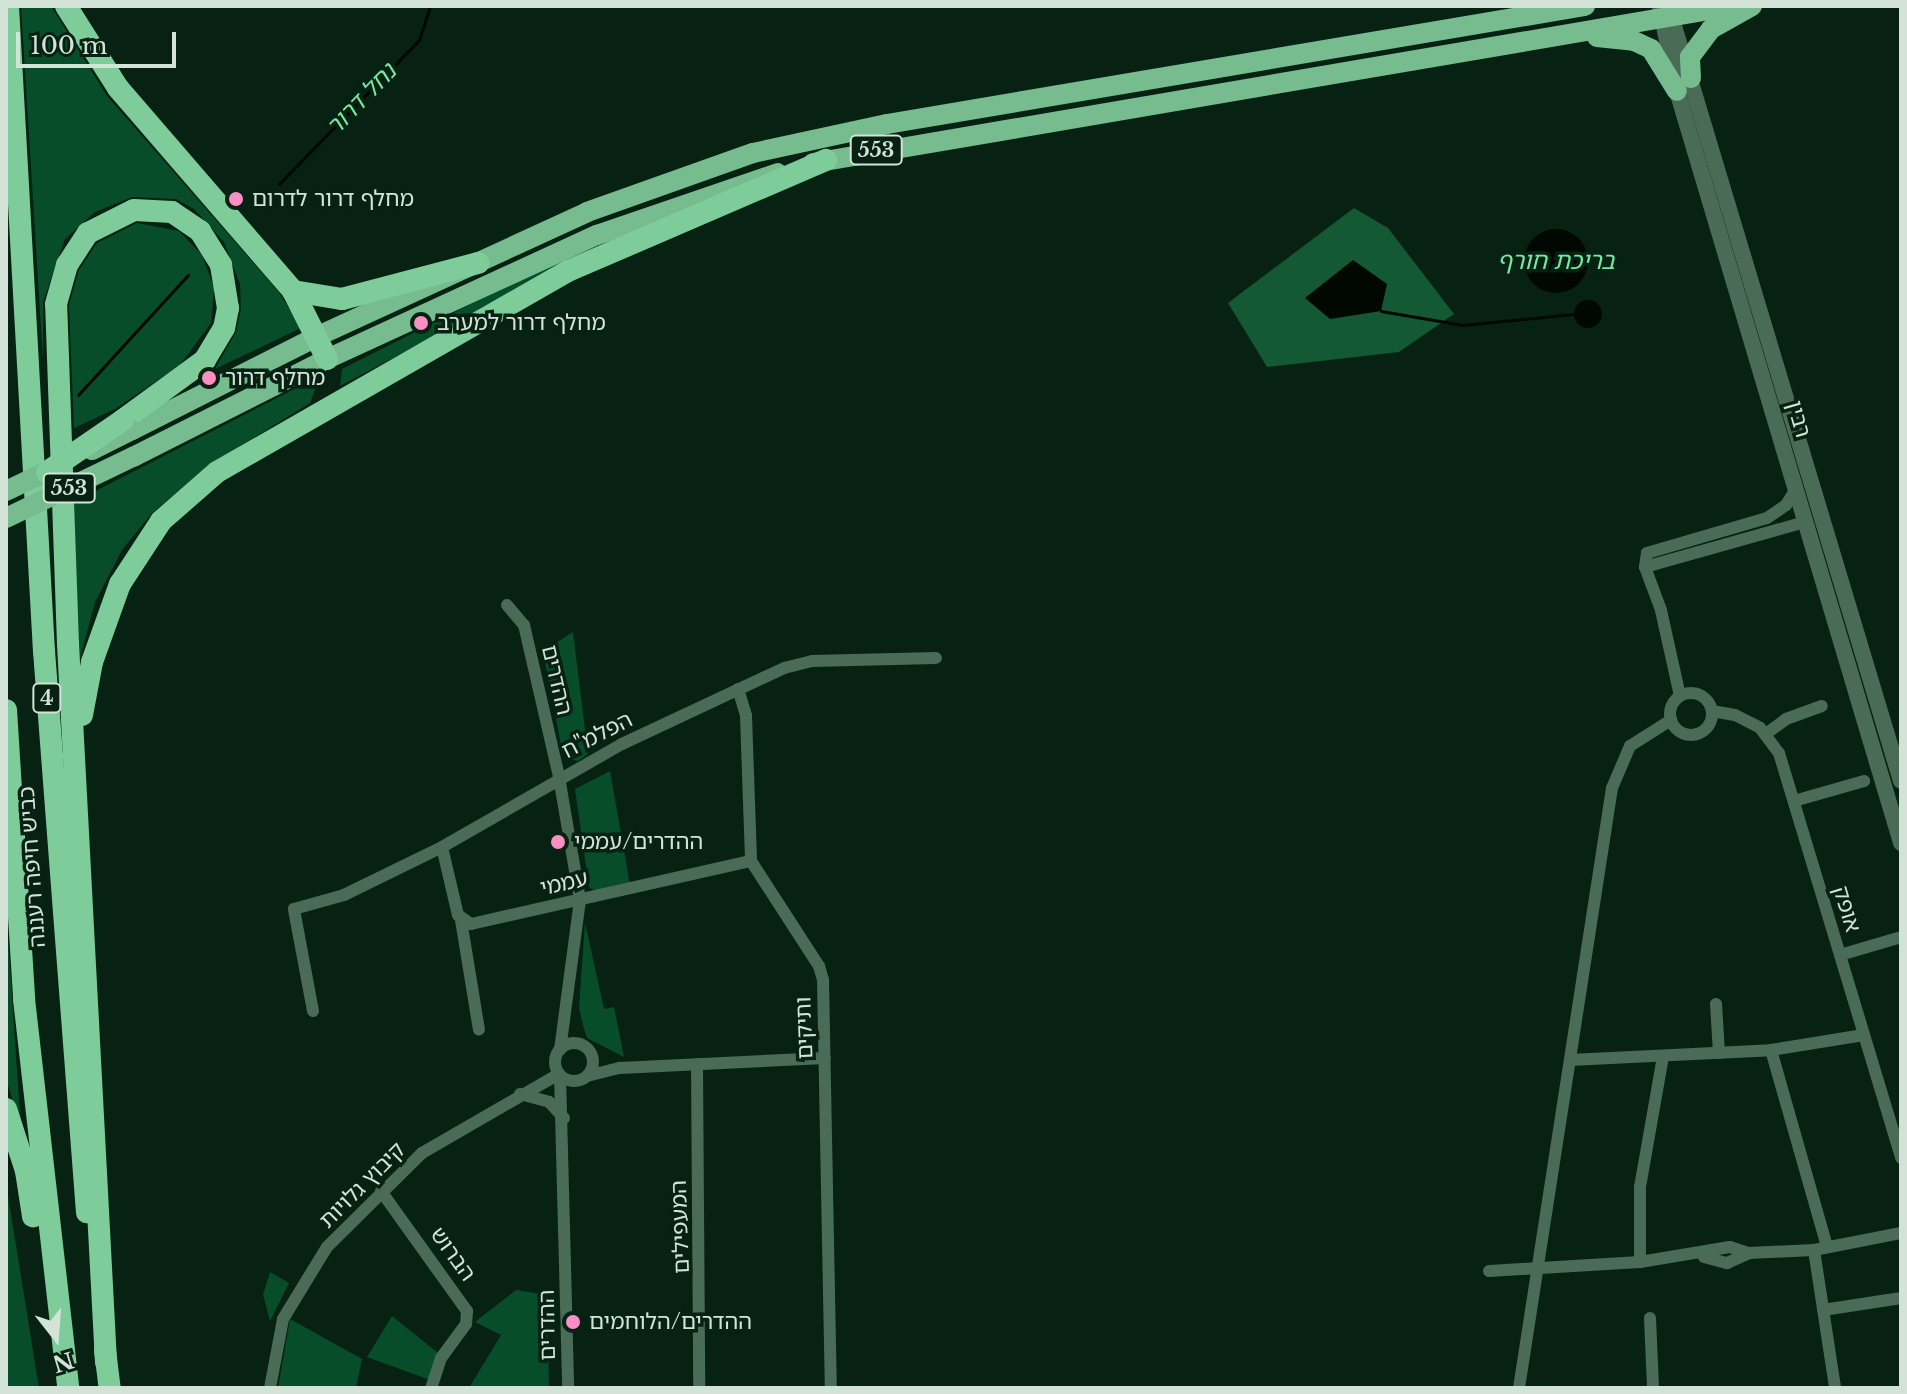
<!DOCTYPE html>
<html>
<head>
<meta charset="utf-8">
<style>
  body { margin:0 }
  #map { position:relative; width:1907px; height:1394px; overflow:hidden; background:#072212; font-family:"Libre Baskerville","Noto Sans Hebrew",serif }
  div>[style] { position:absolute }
  .green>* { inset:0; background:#074d2a }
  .forest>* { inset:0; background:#135933 }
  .water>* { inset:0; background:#000801 }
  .round { border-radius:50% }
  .stream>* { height:3px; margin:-1.5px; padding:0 1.5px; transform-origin:1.5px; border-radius:1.5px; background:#000801 }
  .minor>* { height:12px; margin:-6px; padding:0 6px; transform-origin:6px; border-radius:6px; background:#4a6b55 }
  .minor>.ring { margin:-6px; padding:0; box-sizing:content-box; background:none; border:12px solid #4a6b55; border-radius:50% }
  .tertiary>* { height:16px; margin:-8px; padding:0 8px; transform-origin:8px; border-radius:8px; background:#4a6b55 }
  .primary>* { height:20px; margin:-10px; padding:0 10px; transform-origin:10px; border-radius:10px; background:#76bc8e }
  .trunk>* { height:22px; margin:-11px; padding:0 11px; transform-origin:11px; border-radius:11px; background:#7ecc9a }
  .primary-bridge>* { height:20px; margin:-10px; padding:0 10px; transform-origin:10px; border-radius:10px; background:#76bc8e }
  .trunk-bridge>* { height:22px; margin:-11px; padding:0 11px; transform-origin:11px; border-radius:11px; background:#7ecc9a }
  .dots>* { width:22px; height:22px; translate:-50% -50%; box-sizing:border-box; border:4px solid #072212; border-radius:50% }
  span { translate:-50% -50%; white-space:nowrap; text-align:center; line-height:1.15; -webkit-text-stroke:7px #072212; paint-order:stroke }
  .shield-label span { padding:2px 6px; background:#072212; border:2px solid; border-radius:6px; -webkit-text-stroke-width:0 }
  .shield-label { font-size:20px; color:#d4e3d8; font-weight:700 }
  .poi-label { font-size:22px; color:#d4e3d8 }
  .left { translate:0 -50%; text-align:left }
  .street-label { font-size:22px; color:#d4e3d8 }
  .water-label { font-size:24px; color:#75e8a1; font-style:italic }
  .frame { position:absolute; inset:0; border:8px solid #d4e3d8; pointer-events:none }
  .north { position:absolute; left:16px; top:1298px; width:80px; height:80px; -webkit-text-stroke:6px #072212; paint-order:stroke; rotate:163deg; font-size:22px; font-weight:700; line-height:32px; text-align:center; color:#d4e3d8 }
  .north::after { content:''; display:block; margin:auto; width:28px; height:36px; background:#d4e3d8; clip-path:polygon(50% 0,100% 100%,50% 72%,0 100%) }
  .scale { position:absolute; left:16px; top:32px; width:160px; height:36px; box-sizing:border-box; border:4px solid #d4e3d8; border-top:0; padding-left:10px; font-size:24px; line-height:28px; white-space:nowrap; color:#d4e3d8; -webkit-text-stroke:6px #072212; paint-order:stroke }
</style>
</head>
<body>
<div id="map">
  <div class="green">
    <div style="clip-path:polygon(21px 6px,51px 6px,107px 96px,278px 291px,301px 328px,215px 369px,236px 332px,241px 309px,240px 284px,224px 242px,194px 209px,176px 199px,132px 197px,95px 212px,65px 239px,43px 302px,43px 360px)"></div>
    <div style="clip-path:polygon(137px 223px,179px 231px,202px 255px,214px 288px,211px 323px,180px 365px,115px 409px,74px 428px,69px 305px,79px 270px,97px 243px)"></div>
    <div style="clip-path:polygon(574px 252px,576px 261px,340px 386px,342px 369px)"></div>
    <div style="clip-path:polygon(320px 376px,310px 403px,211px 464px,151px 514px,122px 550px,95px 602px,77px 670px,74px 502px)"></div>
    <div style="clip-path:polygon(573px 632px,588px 754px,578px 761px,566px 758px,562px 750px,543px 651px)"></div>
    <div style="clip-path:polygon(610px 771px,630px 885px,595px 891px,589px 887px,575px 789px)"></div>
    <div style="clip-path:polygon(6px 909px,21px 1129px,6px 1078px)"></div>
    <div style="clip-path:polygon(585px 923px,604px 1009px,614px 1007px,624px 1057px,587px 1038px,583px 1025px,579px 1008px)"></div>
    <div style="clip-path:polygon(6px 1196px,8px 1196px,39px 1388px,6px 1388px)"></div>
    <div style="clip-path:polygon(270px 1272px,289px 1283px,270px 1321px,263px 1295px)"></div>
    <div style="clip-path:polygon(516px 1290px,547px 1295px,549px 1388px,469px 1388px,501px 1335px,475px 1322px)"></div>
    <div style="clip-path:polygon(392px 1316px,443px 1357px,430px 1380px,367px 1357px)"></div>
    <div style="clip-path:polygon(290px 1319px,362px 1359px,356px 1388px,278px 1388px)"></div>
  </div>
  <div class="forest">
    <div style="clip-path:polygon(1354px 208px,1388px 228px,1454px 314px,1399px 352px,1267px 367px,1228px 303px)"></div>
  </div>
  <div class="water">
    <div class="round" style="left:1524px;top:229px;width:64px;height:64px"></div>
    <div style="clip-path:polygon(1353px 260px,1387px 284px,1381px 311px,1330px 319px,1305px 298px)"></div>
    <div class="round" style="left:1574px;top:300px;width:28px;height:28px"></div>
  </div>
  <div class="stream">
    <div style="left:279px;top:184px;width:201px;rotate:-45.8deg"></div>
    <div style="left:419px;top:40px;width:36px;rotate:-72deg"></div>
    <div style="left:1381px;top:311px;width:83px;rotate:9.7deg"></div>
    <div style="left:1463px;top:325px;width:112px;rotate:-5.7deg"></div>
    <div style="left:78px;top:395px;width:163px;rotate:-47.5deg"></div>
  </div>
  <div class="minor">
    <div style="left:1645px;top:567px;width:166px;rotate:-15.7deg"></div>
    <div style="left:507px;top:605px;width:26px;rotate:50deg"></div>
    <div style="left:524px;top:625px;width:156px;rotate:77deg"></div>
    <div style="left:559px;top:777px;width:125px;rotate:80.3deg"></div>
    <div style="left:580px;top:900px;width:151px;rotate:97.6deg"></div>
    <div style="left:738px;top:689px;width:28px;rotate:73deg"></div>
    <div style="left:746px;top:716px;width:145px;rotate:88deg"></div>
    <div style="left:751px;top:861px;width:125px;rotate:57.1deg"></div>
    <div style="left:819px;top:966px;width:15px;rotate:74deg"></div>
    <div style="left:823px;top:980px;width:408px;rotate:88.9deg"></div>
    <div class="ring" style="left:1670px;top:693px;width:30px;height:30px"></div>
    <div style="left:1680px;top:696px;width:88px;rotate:-102.5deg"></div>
    <div style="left:1661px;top:610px;width:46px;rotate:-110.4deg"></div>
    <div style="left:1645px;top:567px;width:14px;rotate:-82deg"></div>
    <div style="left:1647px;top:553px;width:125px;rotate:-16.3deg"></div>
    <div style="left:1767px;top:518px;width:23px;rotate:-34deg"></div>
    <div style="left:1786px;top:505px;width:19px;rotate:-58deg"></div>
    <div style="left:1712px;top:711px;width:23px;rotate:10deg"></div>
    <div style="left:1735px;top:715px;width:28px;rotate:27deg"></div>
    <div style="left:1760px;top:728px;width:31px;rotate:53deg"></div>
    <div style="left:1779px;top:753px;width:423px;rotate:73.2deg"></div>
    <div style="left:1767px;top:733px;width:24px;rotate:-36deg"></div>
    <div style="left:1786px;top:719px;width:38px;rotate:-20deg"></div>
    <div style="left:1794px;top:801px;width:73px;rotate:-15.9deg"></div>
    <div style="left:442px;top:847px;width:70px;rotate:76.8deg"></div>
    <div style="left:458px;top:915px;width:16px;rotate:35deg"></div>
    <div style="left:471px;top:924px;width:287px;rotate:-12.7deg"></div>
    <div style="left:461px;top:920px;width:111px;rotate:80.7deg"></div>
    <div style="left:1840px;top:955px;width:64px;rotate:-16.4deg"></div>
    <div style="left:1716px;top:1004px;width:49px;rotate:86.5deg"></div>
    <div style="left:313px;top:1011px;width:104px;rotate:-100.6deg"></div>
    <div style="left:294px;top:909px;width:52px;rotate:-15.6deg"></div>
    <div style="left:344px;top:895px;width:109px;rotate:-26.1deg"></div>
    <div style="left:442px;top:847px;width:207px;rotate:-29.8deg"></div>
    <div style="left:622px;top:744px;width:179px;rotate:-25.1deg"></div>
    <div style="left:784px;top:668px;width:29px;rotate:-14deg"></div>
    <div style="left:812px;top:661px;width:124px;rotate:-1.4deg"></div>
    <div class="ring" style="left:555px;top:1043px;width:26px;height:26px"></div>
    <div style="left:1771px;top:1050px;width:205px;rotate:74.1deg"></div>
    <div style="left:1570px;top:1060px;width:201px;rotate:-2.8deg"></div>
    <div style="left:1771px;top:1050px;width:94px;rotate:-9.2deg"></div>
    <div style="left:697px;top:1064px;width:324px;rotate:89.6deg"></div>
    <div style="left:560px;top:1075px;width:313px;rotate:88.5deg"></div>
    <div style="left:587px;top:1076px;width:34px;rotate:-14deg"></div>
    <div style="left:620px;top:1068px;width:205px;rotate:-2.8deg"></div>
    <div style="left:520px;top:1094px;width:30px;rotate:15deg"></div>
    <div style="left:549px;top:1102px;width:22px;rotate:47deg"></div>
    <div style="left:381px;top:1191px;width:148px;rotate:54.4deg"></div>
    <div style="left:467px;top:1311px;width:13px;rotate:94deg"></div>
    <div style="left:466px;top:1324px;width:42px;rotate:126.3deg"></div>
    <div style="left:441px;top:1358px;width:32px;rotate:108deg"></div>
    <div style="left:1814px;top:1250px;width:140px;rotate:81.3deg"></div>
    <div style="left:1704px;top:1257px;width:24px;rotate:15deg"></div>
    <div style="left:1727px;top:1263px;width:24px;rotate:-24deg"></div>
    <div style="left:1749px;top:1253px;width:65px;rotate:-2.6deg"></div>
    <div style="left:1814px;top:1250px;width:89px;rotate:-11.1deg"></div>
    <div style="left:1640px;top:1262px;width:75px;rotate:-90deg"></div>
    <div style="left:1640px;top:1187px;width:133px;rotate:-80deg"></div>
    <div style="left:1489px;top:1271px;width:151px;rotate:-3.4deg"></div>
    <div style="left:1640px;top:1262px;width:91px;rotate:-9.5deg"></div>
    <div style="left:1730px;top:1247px;width:20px;rotate:18deg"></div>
    <div style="left:1823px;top:1310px;width:79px;rotate:-8.7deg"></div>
    <div style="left:1650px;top:1318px;width:70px;rotate:87.5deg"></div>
    <div style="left:270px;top:1388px;width:70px;rotate:-79.3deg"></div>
    <div style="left:283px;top:1319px;width:84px;rotate:-58.6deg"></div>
    <div style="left:327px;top:1247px;width:134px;rotate:-44.7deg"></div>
    <div style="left:422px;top:1153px;width:158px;rotate:-30deg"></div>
    <div style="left:1519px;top:1388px;width:607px;rotate:-81.19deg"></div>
    <div style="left:1612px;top:788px;width:46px;rotate:-66.8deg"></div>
    <div style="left:1630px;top:746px;width:49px;rotate:-32.4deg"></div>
  </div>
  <div class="tertiary">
    <div style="left:1660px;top:6px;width:87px;rotate:78.7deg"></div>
    <div style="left:1677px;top:91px;width:785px;rotate:73.41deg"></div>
    <div style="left:1668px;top:6px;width:809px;rotate:73.27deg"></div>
  </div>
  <div class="primary">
    <div style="left:1597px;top:37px;width:37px;rotate:6deg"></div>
    <div style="left:1634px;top:41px;width:19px;rotate:25deg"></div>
    <div style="left:1651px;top:49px;width:49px;rotate:58.2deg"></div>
    <div style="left:1691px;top:78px;width:21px;rotate:-93deg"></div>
    <div style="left:1690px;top:57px;width:35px;rotate:-53deg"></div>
    <div style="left:1711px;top:29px;width:47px;rotate:-29.3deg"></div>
    <div style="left:813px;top:163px;width:932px;rotate:-9.69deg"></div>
    <div style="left:132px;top:430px;width:208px;rotate:-26.8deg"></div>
    <div style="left:318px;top:336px;width:296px;rotate:-24.7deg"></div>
    <div style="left:587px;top:212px;width:176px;rotate:-19.6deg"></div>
    <div style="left:753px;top:153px;width:137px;rotate:-12.2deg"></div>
    <div style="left:887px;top:124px;width:708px;rotate:-9.6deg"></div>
    <div style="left:133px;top:457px;width:217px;rotate:-26.8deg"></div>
    <div style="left:327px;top:359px;width:297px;rotate:-24.7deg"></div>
    <div style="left:597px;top:235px;width:191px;rotate:-18.9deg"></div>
  </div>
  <div class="trunk">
    <div style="left:8px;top:6px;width:646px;rotate:86.81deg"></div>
    <div style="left:44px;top:651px;width:563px;rotate:85.62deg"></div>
    <div style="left:66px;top:6px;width:97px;rotate:57.6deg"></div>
    <div style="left:118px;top:88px;width:268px;rotate:49.2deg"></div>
    <div style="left:293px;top:291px;width:76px;rotate:63.4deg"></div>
    <div style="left:293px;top:291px;width:50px;rotate:9.3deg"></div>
    <div style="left:342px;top:299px;width:141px;rotate:-14.8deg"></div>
    <div style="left:6px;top:710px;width:290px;rotate:86.4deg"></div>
    <div style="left:24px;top:999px;width:391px;rotate:83.5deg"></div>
    <div style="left:82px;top:715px;width:54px;rotate:-79.3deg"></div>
    <div style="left:92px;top:662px;width:83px;rotate:-70.3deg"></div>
    <div style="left:120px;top:584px;width:75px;rotate:-56.9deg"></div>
    <div style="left:161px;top:521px;width:74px;rotate:-41.2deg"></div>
    <div style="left:217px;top:472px;width:404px;rotate:-29.8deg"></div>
    <div style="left:568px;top:271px;width:281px;rotate:-23.3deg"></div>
    <div style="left:6px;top:1109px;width:65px;rotate:72.1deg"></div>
    <div style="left:26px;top:1171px;width:46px;rotate:81.2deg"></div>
    <div style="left:105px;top:1350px;width:38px;rotate:83deg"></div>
    <div style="left:106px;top:1362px;width:719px;rotate:-93.03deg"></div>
    <div style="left:68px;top:644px;width:340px;rotate:-92deg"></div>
    <div style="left:56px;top:304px;width:41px;rotate:-74.2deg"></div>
    <div style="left:67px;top:265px;width:38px;rotate:-57deg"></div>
    <div style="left:88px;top:233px;width:51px;rotate:-26.6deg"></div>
    <div style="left:134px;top:210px;width:38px;rotate:3deg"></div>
    <div style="left:172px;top:212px;width:34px;rotate:34deg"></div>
    <div style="left:200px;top:231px;width:40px;rotate:58deg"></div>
    <div style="left:221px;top:265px;width:44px;rotate:80.8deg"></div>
    <div style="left:228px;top:308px;width:20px;rotate:101deg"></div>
    <div style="left:224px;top:328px;width:37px;rotate:121deg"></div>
    <div style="left:205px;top:360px;width:102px;rotate:143.8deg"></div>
  </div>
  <div class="primary-bridge">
    <div style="left:92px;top:450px;width:45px;rotate:-26.6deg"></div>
    <div style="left:6px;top:491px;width:60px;rotate:-25.7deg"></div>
    <div style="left:6px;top:518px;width:141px;rotate:-25.7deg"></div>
  </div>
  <div class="trunk-bridge">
    <div style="left:47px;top:472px;width:92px;rotate:-34.4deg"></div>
  </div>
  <div class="dots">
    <div style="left:236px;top:199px;background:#fb8fc4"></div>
    <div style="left:421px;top:323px;background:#fb8fc4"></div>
    <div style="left:209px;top:378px;background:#fb8fc4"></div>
    <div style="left:558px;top:842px;background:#fb8fc4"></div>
    <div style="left:573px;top:1322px;background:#fb8fc4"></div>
  </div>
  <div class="shield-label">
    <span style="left:876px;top:150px">553</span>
    <span style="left:69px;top:488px">553</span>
    <span style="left:47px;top:698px">4</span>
  </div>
  <div class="poi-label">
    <span class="left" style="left:252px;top:199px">מחלף דרור לדרום</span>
    <span class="left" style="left:437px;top:323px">מחלף דרור למערב</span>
    <span class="left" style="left:225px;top:378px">מחלף דרור</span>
    <span class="left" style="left:574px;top:842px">ההדרים/עממי</span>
    <span class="left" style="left:589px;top:1322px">ההדרים/הלוחמים</span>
  </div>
  <div class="street-label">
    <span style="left:1799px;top:419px;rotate:74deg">רבין</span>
    <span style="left:557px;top:680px;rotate:77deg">ההדרים</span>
    <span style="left:597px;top:735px;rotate:-27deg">הפלמ"ח</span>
    <span style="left:32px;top:867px;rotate:-94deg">כביש חיפה רעננה</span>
    <span style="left:564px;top:883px;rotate:-13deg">עממי</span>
    <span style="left:1847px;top:909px;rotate:73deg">אופק</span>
    <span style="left:804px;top:1028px;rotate:-92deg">ותיקים</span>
    <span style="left:362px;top:1185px;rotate:-45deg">קיבוץ גלויות</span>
    <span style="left:680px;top:1227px;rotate:-92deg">המעפילים</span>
    <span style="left:453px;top:1254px;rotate:54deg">הברוש</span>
    <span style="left:547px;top:1325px;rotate:-91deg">ההדרים</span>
  </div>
  <div class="water-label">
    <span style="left:361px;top:99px;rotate:-46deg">נחל דרור</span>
    <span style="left:1556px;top:261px">בריכת חורף</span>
  </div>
  <div class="frame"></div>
  <div class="north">N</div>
  <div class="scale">100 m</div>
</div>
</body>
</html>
